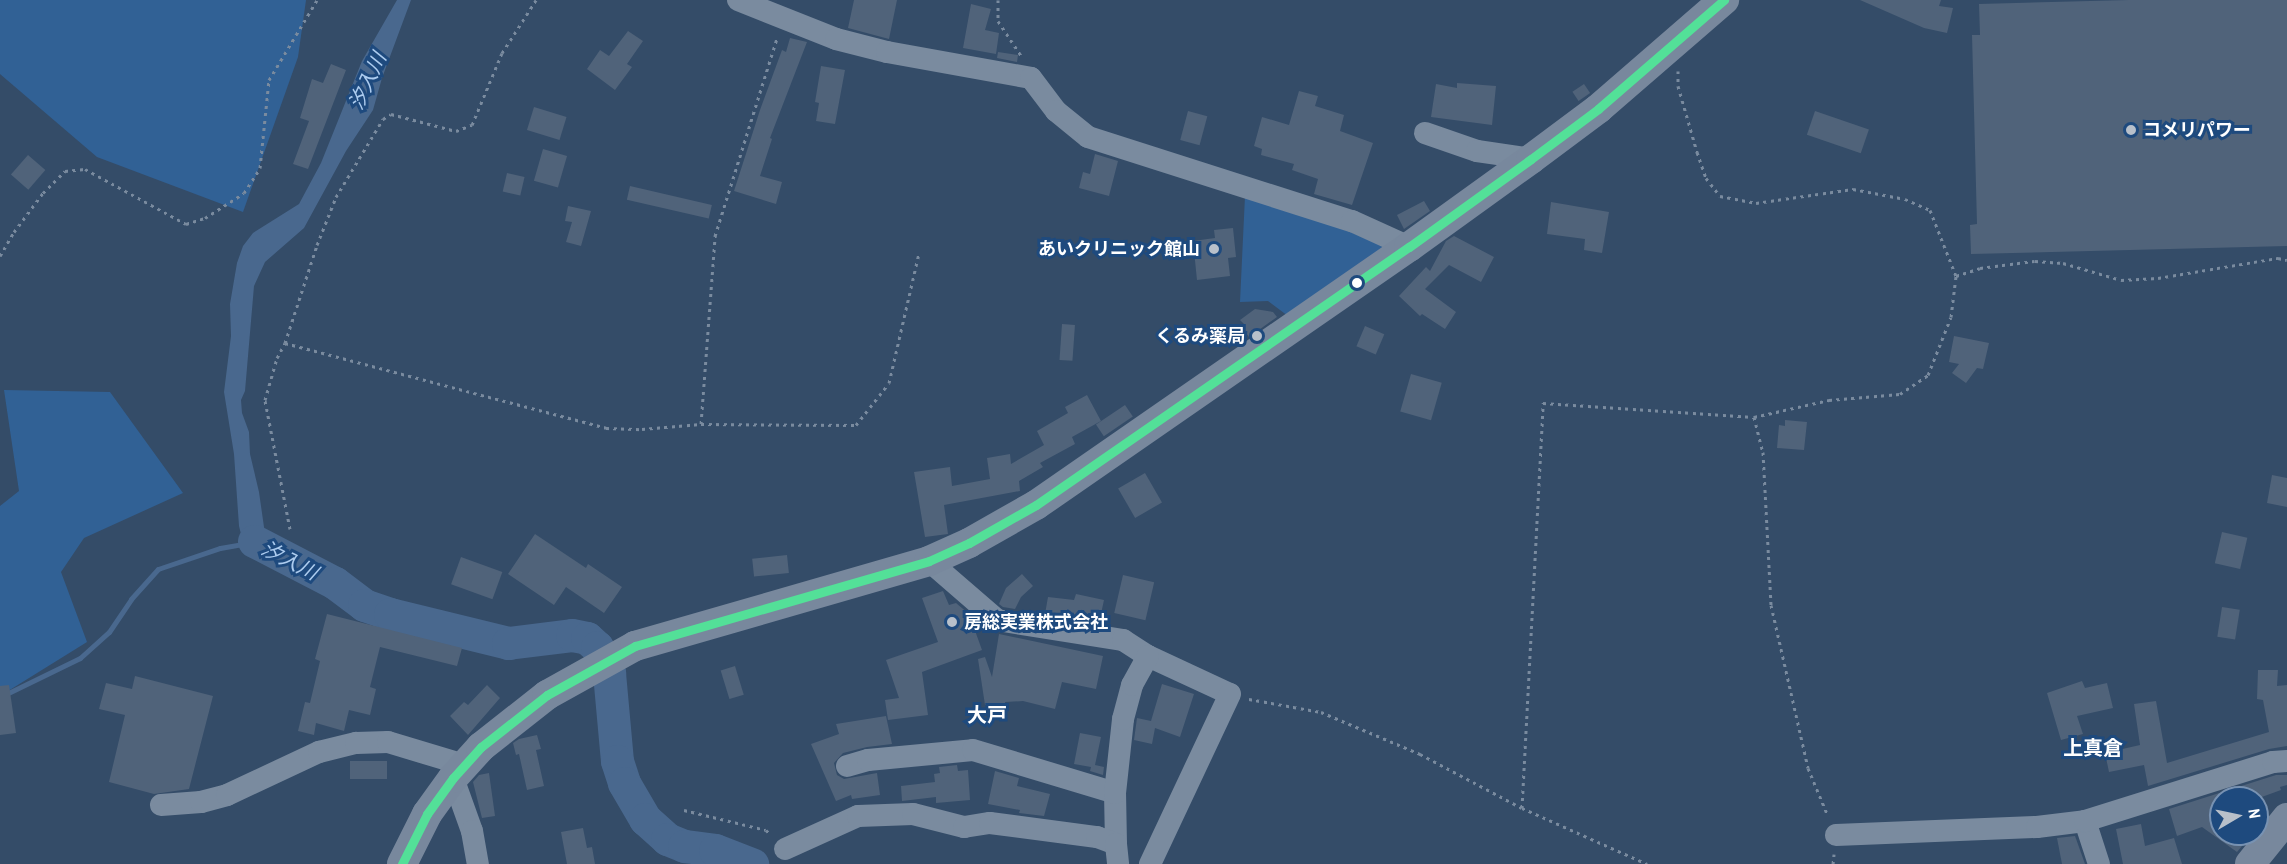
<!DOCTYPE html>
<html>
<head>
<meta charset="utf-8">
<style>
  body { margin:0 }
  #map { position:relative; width:2287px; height:864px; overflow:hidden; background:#344c68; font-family:"Archivo Narrow","Noto Sans JP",sans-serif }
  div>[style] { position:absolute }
  .green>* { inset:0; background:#316195 }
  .water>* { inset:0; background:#49688e }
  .stream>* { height:5px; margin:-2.5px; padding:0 2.5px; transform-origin:2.5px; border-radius:2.5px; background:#49688e }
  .river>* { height:33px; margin:-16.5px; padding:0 16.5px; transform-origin:16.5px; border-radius:16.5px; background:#49688e }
  .building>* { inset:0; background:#50637a; transform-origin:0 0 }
  .path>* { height:3px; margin-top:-1.5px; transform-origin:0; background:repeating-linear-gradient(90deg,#7a8b9f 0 3px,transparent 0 7.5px) }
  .minor>* { height:22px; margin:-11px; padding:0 11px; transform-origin:11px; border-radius:11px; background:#7a8b9f }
  .major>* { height:30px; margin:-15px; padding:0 15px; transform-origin:15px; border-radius:15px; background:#78889d }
  .bus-1>* { height:9px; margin:-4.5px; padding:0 4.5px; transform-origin:4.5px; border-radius:4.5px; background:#53e098 }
  .dots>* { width:16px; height:16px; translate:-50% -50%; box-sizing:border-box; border:3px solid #1e4a7e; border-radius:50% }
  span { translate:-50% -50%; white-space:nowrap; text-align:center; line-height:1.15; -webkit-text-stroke:6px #1e4a7e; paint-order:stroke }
  .poi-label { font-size:18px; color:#fff; font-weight:700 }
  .left { translate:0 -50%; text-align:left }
  .right { translate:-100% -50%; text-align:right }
  .water-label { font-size:20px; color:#adccef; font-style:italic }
  .neighbourhood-label { font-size:20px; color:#fff; font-weight:700 }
  .north { position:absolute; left:2209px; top:786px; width:60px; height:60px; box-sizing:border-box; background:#1e4a7e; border:2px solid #7892b2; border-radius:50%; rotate:81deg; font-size:16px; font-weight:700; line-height:24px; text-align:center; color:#fff }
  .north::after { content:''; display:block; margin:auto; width:21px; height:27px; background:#b8c0ca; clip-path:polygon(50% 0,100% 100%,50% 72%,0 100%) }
</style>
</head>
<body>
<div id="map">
  <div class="green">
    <div style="clip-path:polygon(0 0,306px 0,298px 57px,243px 212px,97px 157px,0 74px)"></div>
    <div style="clip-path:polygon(1245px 196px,1295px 210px,1388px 247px,1288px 316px,1268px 301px,1240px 302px)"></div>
    <div style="clip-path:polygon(4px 390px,110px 392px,183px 493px,84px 538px,61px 572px,87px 642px,0 696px,0 506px,19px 491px)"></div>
  </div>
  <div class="water">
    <div style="clip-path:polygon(397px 0,411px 0,382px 78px,373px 110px,346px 151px,304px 228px,265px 262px,254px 286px,245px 391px,241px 400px,242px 413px,249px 432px,250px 454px,259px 492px,265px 534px,292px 563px,275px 559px,250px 546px,242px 538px,239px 526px,234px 454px,224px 392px,231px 336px,230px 304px,237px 263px,243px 246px,253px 233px,299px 204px,321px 163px,362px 61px)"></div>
  </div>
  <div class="stream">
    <div style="left:0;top:697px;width:89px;rotate:-26deg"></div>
    <div style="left:80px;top:658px;width:39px;rotate:-42deg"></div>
    <div style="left:109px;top:632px;width:40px;rotate:-56deg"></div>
    <div style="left:131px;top:599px;width:40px;rotate:-48deg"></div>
    <div style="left:158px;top:569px;width:65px;rotate:-18.7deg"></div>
    <div style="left:220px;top:548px;width:34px;rotate:-10deg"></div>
  </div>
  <div class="river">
    <div style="left:254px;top:541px;width:91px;rotate:27.4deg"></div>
    <div style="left:335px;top:583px;width:36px;rotate:37deg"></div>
    <div style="left:364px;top:605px;width:28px;rotate:19deg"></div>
    <div style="left:390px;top:614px;width:122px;rotate:13.8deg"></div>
    <div style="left:508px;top:643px;width:64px;rotate:-7.1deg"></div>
    <div style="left:572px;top:635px;width:15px;rotate:11deg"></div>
    <div style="left:587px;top:638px;width:13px;rotate:42deg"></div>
    <div style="left:597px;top:647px;width:29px;rotate:65deg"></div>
    <div style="left:609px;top:673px;width:88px;rotate:84.8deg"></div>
    <div style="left:617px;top:761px;width:23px;rotate:72deg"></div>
    <div style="left:624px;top:783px;width:42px;rotate:59.7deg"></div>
    <div style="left:645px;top:819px;width:30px;rotate:42deg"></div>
    <div style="left:667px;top:839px;width:18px;rotate:22deg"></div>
    <div style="left:684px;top:846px;width:31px;rotate:7deg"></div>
    <div style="left:715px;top:850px;width:40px;rotate:21deg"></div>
  </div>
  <div class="building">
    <div style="clip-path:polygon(854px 0,897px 0,889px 39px,848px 28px)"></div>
    <div style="clip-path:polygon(1860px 0,1941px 0,1939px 6px,1953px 8px,1947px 33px,1924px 28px)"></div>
    <div style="clip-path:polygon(2129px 0,2287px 0,2287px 246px,1971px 254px,1970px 225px,1977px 224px,1972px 35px,1980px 35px,1979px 4px)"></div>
    <div style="clip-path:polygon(971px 4px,991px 9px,985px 30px,999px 33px,996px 54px,963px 48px)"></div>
    <div style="clip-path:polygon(628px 31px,643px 41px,627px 64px,632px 67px,615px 90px,587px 69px,600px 50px,609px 56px)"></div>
    <div style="clip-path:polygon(790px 38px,807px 42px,770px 138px,772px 139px,760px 176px,782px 182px,776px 204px,734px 191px,760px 110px,782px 50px,786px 52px)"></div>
    <div style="clip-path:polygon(998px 52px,1018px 55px,1017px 62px,997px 58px)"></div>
    <div style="clip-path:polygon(331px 64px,346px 70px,308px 169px,293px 164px,309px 121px,300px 118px,312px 79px,323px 83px)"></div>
    <div style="clip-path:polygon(821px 66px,845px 70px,835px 124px,816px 121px,819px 103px,815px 102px)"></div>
    <div style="clip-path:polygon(1457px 83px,1496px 86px,1492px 125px,1431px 117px,1436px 84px,1457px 88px)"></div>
    <div style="left:1584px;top:84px;width:11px;height:14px;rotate:56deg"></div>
    <div style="clip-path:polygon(1299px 91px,1318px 96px,1315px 106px,1344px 115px,1340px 131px,1373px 143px,1352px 205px,1314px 194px,1318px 179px,1292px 170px,1294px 164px,1261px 155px,1262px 149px,1254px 146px,1262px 117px,1289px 125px)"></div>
    <div style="left:534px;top:107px;width:34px;height:24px;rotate:17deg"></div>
    <div style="left:1188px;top:111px;width:20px;height:30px;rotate:15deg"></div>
    <div style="left:1815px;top:111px;width:57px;height:25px;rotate:19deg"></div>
    <div style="left:543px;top:149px;width:25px;height:33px;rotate:16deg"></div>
    <div style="clip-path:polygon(1095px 154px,1118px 161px,1109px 196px,1079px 188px,1083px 172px,1090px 174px)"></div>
    <div style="left:28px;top:155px;width:23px;height:26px;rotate:41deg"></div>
    <div style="left:507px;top:173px;width:18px;height:19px;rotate:13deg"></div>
    <div style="left:630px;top:186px;width:84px;height:14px;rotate:13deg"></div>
    <div style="clip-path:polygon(1424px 201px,1430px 211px,1404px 229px,1397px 215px)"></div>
    <div style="clip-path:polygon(1551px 202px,1609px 212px,1602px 253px,1584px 250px,1585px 239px,1547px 234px)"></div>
    <div style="clip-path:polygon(568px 206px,591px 211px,581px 246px,566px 242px,572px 222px,565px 221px)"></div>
    <div style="clip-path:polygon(1233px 228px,1236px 257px,1228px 258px,1230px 276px,1197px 280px,1193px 241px,1215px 238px,1214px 230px)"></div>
    <div style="clip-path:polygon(1454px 236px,1494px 257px,1481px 282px,1449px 265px,1425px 289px,1456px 312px,1445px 329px,1422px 314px,1420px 316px,1399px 296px,1426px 267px,1430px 271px,1446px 241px)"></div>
    <div style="clip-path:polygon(1255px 309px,1273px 312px,1277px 317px,1249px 337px,1241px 326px,1244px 324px,1240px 320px)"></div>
    <div style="left:1062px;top:324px;width:13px;height:36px;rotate:4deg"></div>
    <div style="left:1365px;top:326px;width:21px;height:22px;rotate:23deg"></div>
    <div style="clip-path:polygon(1954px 336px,1989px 343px,1983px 369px,1977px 368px,1966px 383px,1952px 373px,1959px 364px,1949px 362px)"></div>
    <div style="left:1411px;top:374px;width:32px;height:39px;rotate:16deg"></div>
    <div style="clip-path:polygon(1087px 395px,1101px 421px,1072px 437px,1075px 444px,1040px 463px,1043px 467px,1019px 481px,1020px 491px,944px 505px,948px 534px,925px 537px,914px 472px,950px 467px,952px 486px,990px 479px,987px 458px,1010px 454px,1011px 464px,1044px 445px,1037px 431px,1068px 413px,1065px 407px)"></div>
    <div style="left:1125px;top:405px;width:14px;height:35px;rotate:56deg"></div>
    <div style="clip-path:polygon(1785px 420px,1807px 422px,1804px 450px,1777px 448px,1779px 425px,1785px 426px)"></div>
    <div style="left:1145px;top:473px;width:34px;height:31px;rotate:60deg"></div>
    <div style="clip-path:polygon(2272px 475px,2287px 478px,2287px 507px,2267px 503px)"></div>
    <div style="left:2222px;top:532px;width:26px;height:32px;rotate:13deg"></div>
    <div style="clip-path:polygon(535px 534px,586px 568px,588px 564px,622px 587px,604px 613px,566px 587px,554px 605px,508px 574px)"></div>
    <div style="left:787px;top:555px;width:18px;height:35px;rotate:84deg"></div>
    <div style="left:461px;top:557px;width:44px;height:29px;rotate:20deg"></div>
    <div style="clip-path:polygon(1022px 574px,1033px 586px,1021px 597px,1015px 609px,1003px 607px,999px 604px,1006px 588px)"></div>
    <div style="left:1123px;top:575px;width:32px;height:39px;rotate:13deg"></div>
    <div style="clip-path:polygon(943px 591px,949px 605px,956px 603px,969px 614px,982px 650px,922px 672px,928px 715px,888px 720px,885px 700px,899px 698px,886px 660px,938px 642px,922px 598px)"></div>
    <div style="clip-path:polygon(1076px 594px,1104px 600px,1099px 623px,1045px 614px,1048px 597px,1074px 600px)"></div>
    <div style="left:2222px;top:607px;width:18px;height:30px;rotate:9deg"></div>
    <div style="clip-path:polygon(327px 614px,462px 648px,457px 666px,380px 647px,370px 687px,376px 689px,370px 715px,349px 710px,344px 731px,316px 723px,314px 735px,298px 731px,305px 702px,310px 703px,320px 661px,315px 659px)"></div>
    <div style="clip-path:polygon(999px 634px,1103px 656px,1096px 689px,1062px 682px,1055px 709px,1023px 701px,1005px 702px,1006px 709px,990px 712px,989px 705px,985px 705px,978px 659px,985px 657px,992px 677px)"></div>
    <div style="left:735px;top:666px;width:30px;height:15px;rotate:73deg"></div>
    <div style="clip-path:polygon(2258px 670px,2278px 670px,2277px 686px,2287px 685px,2287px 746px,2269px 749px,2148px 786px,2144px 765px,2109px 772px,2105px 753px,2140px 745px,2134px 704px,2156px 701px,2167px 763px,2269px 732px,2263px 700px,2257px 699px)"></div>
    <div style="clip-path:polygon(135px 676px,213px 696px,189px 789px,154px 794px,109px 782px,125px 715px,99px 709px,106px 683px,132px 689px)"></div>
    <div style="clip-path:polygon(2082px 681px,2085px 688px,2107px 683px,2113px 708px,2077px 716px,2083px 734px,2061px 740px,2047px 693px)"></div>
    <div style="clip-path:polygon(1162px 684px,1194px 694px,1180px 737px,1155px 728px,1152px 744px,1134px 740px,1137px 718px,1151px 721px)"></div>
    <div style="clip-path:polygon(9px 685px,16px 733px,0 735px,0 686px)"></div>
    <div style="clip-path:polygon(487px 685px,500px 698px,468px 735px,450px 716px,464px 702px,468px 705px)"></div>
    <div style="clip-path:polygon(886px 716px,892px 744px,867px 747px,843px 753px,834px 763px,837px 775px,844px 779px,877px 773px,880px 795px,852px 799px,851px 795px,836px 801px,811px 744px,839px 734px,836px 724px)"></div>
    <div style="clip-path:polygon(1080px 733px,1101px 737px,1095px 765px,1104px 767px,1103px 775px,1090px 771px,1091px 767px,1074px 764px)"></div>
    <div style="clip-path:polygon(537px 735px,541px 749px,536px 750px,544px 786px,527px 790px,519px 754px,516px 755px,513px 743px,519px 739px)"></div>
    <div style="left:387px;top:761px;width:18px;height:37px;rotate:90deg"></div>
    <div style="clip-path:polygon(957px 765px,958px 771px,968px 770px,970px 800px,936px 803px,936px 797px,902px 801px,901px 786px,935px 782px,934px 774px,940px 773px,939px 767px)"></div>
    <div style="clip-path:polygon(995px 771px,1019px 778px,1017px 786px,1050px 794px,1044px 816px,1019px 813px,1020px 810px,988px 804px)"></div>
    <div style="clip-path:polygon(489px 773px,495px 816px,482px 818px,473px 782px,479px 775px)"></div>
    <div style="clip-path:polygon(2276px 775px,2287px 775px,2287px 785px,2280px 787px,2281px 790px,2259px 798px,2221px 798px,2221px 834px,2252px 834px,2237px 852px,2202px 827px,2177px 836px,2169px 809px)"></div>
    <div style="clip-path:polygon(2141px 824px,2145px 846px,2174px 838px,2182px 864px,2123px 864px,2116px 829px)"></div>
    <div style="clip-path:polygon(583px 828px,587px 848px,592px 847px,595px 864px,567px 864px,561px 832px)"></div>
    <div style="clip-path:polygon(2075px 836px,2085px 864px,2062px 864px,2057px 838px)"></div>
  </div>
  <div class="path">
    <div style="left:998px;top:0;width:21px;rotate:90deg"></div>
    <div style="left:998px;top:21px;width:43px;rotate:56.3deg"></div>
    <div style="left:1678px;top:71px;width:15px;rotate:90deg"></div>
    <div style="left:1678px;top:86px;width:69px;rotate:73.9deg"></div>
    <div style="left:1697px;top:152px;width:28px;rotate:71deg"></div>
    <div style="left:1706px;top:178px;width:23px;rotate:52deg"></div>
    <div style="left:1720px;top:196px;width:37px;rotate:11deg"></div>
    <div style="left:1756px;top:203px;width:98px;rotate:-8.2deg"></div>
    <div style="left:1853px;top:189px;width:53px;rotate:10.9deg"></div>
    <div style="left:1905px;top:199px;width:27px;rotate:24deg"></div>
    <div style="left:1930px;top:210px;width:71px;rotate:68.5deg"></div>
    <div style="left:1956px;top:276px;width:25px;rotate:-18deg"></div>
    <div style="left:1980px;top:268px;width:55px;rotate:-7.3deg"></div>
    <div style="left:2035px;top:261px;width:28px;rotate:4deg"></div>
    <div style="left:2063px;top:263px;width:60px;rotate:16.3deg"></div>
    <div style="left:2121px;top:280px;width:37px;rotate:-3deg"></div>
    <div style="left:2158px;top:278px;width:122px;rotate:-9.5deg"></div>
    <div style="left:2278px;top:258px;width:9px;rotate:13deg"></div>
    <div style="left:0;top:256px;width:28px;rotate:-60deg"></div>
    <div style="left:14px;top:232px;width:49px;rotate:-53.4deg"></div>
    <div style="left:43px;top:193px;width:31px;rotate:-45deg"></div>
    <div style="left:65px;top:171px;width:20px;rotate:-6deg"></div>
    <div style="left:85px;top:169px;width:115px;rotate:28.6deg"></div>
    <div style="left:186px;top:224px;width:20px;rotate:-18deg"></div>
    <div style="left:205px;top:218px;width:46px;rotate:-32.7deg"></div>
    <div style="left:244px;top:193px;width:30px;rotate:-57deg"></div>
    <div style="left:260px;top:168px;width:88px;rotate:-84.2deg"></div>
    <div style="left:269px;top:80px;width:93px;rotate:-59deg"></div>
    <div style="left:285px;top:343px;width:332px;rotate:14.8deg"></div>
    <div style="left:606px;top:428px;width:36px;rotate:2deg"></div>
    <div style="left:642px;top:429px;width:59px;rotate:-4.8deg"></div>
    <div style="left:701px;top:424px;width:155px;rotate:0.4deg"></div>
    <div style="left:856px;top:425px;width:53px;rotate:-51.8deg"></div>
    <div style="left:889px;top:383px;width:133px;rotate:-77deg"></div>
    <div style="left:1754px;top:417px;width:77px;rotate:-12.8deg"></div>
    <div style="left:1829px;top:400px;width:71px;rotate:-4.8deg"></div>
    <div style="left:1900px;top:394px;width:34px;rotate:-34deg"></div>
    <div style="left:1928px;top:375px;width:62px;rotate:-68.4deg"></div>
    <div style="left:1951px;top:317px;width:41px;rotate:-83deg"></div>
    <div style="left:701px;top:424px;width:189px;rotate:-85.7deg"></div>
    <div style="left:715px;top:236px;width:207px;rotate:-72.6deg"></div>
    <div style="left:290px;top:529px;width:131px;rotate:-101deg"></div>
    <div style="left:265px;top:400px;width:44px;rotate:-74.1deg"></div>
    <div style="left:277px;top:358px;width:17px;rotate:-62deg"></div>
    <div style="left:285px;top:343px;width:103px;rotate:-71.9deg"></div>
    <div style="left:317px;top:245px;width:52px;rotate:-68.4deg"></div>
    <div style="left:336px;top:197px;width:91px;rotate:-58.9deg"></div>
    <div style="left:383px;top:119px;width:9px;rotate:-32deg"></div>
    <div style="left:391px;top:114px;width:67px;rotate:14.7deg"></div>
    <div style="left:456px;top:131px;width:17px;rotate:-21deg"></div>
    <div style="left:472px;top:125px;width:78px;rotate:-67.4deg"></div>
    <div style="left:502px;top:53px;width:63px;rotate:-57.3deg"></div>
    <div style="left:1249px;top:699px;width:73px;rotate:10.2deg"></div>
    <div style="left:1321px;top:712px;width:108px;rotate:23deg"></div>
    <div style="left:1420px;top:754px;width:115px;rotate:27.9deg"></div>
    <div style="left:1522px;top:808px;width:137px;rotate:24.1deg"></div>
    <div style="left:1522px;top:808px;width:406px;rotate:-87deg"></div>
    <div style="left:1543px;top:403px;width:211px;rotate:3.8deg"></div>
    <div style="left:1754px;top:417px;width:36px;rotate:76deg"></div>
    <div style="left:1763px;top:452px;width:153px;rotate:87deg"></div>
    <div style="left:1771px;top:605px;width:167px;rotate:77.2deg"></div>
    <div style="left:1808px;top:768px;width:52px;rotate:67.4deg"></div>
    <div style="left:684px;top:810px;width:84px;rotate:13.7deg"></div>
    <div style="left:766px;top:830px;width:7px;rotate:45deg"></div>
    <div style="left:1833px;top:864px;width:10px;rotate:-84deg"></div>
  </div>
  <div class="minor">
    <div style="left:738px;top:0;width:105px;rotate:21.7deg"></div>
    <div style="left:836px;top:39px;width:53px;rotate:14.3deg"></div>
    <div style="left:887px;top:52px;width:146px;rotate:10.2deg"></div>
    <div style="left:1031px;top:78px;width:41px;rotate:52.9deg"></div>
    <div style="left:1056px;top:111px;width:41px;rotate:39.1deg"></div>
    <div style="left:1088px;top:137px;width:277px;rotate:17.7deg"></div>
    <div style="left:1352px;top:221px;width:63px;rotate:24.5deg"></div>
    <div style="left:1425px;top:133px;width:55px;rotate:19.1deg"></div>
    <div style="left:1477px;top:151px;width:55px;rotate:8.4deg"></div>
    <div style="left:929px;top:561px;width:90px;rotate:40.9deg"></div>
    <div style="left:997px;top:620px;width:128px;rotate:9deg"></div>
    <div style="left:1123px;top:640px;width:30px;rotate:33deg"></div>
    <div style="left:1148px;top:656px;width:90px;rotate:24.9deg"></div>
    <div style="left:1230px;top:694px;width:188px;rotate:115.2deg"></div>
    <div style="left:847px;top:766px;width:22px;rotate:-16deg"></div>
    <div style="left:868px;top:760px;width:105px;rotate:-5.4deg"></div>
    <div style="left:973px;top:750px;width:148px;rotate:16.8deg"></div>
    <div style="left:453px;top:778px;width:56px;rotate:70.3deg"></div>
    <div style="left:472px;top:831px;width:34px;rotate:80deg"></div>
    <div style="left:161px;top:805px;width:40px;rotate:-4.3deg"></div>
    <div style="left:201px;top:802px;width:27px;rotate:-15deg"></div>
    <div style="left:227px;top:795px;width:102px;rotate:-25.1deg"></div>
    <div style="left:319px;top:752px;width:38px;rotate:-14deg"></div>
    <div style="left:356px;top:743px;width:32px;rotate:-2deg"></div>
    <div style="left:388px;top:742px;width:79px;rotate:16.8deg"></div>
    <div style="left:2085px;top:821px;width:45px;rotate:72deg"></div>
    <div style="left:1836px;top:835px;width:201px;rotate:-2.3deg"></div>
    <div style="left:2037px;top:827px;width:48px;rotate:-7.1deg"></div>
    <div style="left:2085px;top:821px;width:197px;rotate:-17.4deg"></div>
    <div style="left:2273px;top:762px;width:14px;rotate:-4deg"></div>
    <div style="left:1116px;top:844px;width:51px;rotate:-91.1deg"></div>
    <div style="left:1115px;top:793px;width:74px;rotate:-83.8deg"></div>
    <div style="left:1123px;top:719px;width:35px;rotate:-75deg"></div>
    <div style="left:1132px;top:685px;width:33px;rotate:-61deg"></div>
    <div style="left:785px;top:849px;width:80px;rotate:-24.3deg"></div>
    <div style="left:858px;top:816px;width:55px;rotate:-2.1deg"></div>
    <div style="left:913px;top:814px;width:53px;rotate:14.3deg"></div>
    <div style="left:964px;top:827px;width:26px;rotate:-9deg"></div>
    <div style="left:990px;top:823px;width:108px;rotate:7.5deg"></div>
    <div style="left:1097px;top:837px;width:20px;rotate:20deg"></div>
    <div style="left:1116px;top:844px;width:20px;rotate:84deg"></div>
  </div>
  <div class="major">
    <div style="left:402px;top:864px;width:56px;rotate:-63.4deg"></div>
    <div style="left:427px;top:814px;width:44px;rotate:-54.2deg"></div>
    <div style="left:453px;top:778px;width:42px;rotate:-47.9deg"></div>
    <div style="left:481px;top:747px;width:84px;rotate:-38.2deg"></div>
    <div style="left:547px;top:695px;width:101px;rotate:-29.1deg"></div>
    <div style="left:635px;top:646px;width:306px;rotate:-16.1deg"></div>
    <div style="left:929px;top:561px;width:44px;rotate:-24.2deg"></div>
    <div style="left:969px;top:543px;width:77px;rotate:-29.6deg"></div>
    <div style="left:1036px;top:505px;width:454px;rotate:-34.7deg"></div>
    <div style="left:1409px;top:247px;width:150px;rotate:-35.8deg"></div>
    <div style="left:1531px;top:159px;width:84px;rotate:-36.7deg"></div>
    <div style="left:1598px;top:109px;width:167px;rotate:-40.9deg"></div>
    <div style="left:2250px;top:864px;width:59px;rotate:-51.2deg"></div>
  </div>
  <div class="bus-1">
    <div style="left:402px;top:864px;width:56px;rotate:-63.4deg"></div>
    <div style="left:427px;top:814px;width:44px;rotate:-54.2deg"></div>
    <div style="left:453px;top:778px;width:42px;rotate:-47.9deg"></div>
    <div style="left:481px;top:747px;width:84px;rotate:-38.2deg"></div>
    <div style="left:547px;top:695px;width:101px;rotate:-29.1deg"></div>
    <div style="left:635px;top:646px;width:306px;rotate:-16.1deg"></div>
    <div style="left:929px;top:561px;width:44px;rotate:-24.2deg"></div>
    <div style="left:969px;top:543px;width:77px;rotate:-29.6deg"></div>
    <div style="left:1036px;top:505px;width:454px;rotate:-34.7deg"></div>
    <div style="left:1409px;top:247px;width:150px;rotate:-35.8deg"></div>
    <div style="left:1531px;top:159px;width:84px;rotate:-36.7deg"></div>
    <div style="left:1598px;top:109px;width:167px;rotate:-40.9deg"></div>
  </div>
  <div class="dots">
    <div style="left:2131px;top:130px;background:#b8c0ca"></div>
    <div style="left:1214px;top:249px;background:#b8c0ca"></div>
    <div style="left:1357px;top:283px;background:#fff"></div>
    <div style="left:1257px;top:336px;background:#b8c0ca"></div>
    <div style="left:952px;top:622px;background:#b8c0ca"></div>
  </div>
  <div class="poi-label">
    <span class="left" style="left:2143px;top:130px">コメリパワー</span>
    <span class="right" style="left:1200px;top:249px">あいクリニック館山</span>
    <span class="right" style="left:1245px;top:336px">くるみ薬局</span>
    <span class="left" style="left:964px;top:622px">房総実業株式会社</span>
  </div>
  <div class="water-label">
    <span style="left:367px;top:81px;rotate:-65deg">汐入川</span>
    <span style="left:290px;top:560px;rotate:27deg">汐入川</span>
  </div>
  <div class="neighbourhood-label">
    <span style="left:987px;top:714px">大戸</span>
    <span style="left:2093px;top:747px">上真倉</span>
  </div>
  <div class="north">N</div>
</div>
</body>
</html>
